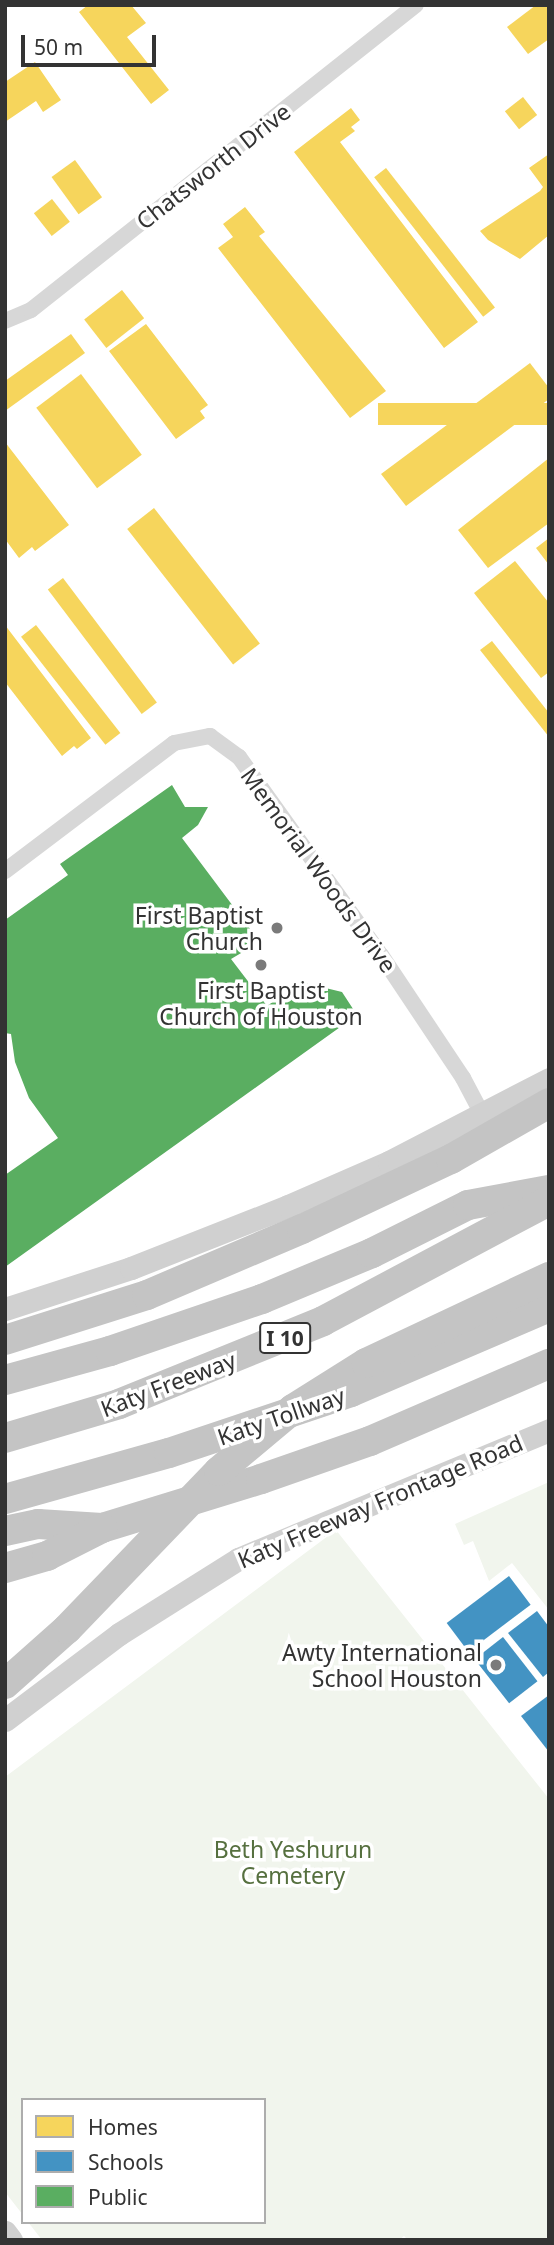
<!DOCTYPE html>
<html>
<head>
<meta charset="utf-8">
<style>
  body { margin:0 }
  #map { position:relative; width:554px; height:2245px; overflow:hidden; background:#fff; font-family:"Noto Sans",sans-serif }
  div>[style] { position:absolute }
  .green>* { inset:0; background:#f1f5ed }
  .homes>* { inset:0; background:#f6d55c; transform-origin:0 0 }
  .schools>* { inset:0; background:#4393c3; transform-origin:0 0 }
  .public>* { inset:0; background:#5aae61 }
  .street>* { height:16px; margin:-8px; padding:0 8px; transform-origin:8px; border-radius:8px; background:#d7d7d7 }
  .secondary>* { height:23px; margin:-11.5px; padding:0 11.5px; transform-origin:11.5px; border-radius:11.5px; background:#d0d0d0 }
  .highway>* { height:30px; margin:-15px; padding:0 15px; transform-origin:15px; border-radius:15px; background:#c4c4c4 }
  .highway-bridge>* { height:30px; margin:-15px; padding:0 15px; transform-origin:15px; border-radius:15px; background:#c4c4c4 }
  .dots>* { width:19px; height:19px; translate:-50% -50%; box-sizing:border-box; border:4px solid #fff; border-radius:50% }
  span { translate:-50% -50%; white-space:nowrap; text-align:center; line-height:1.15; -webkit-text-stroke:7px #fff; paint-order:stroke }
  .shield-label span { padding:2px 5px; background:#fff; border:2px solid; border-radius:5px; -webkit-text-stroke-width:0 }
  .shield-label { font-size:21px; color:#333; font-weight:700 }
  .street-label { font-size:23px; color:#333 }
  .poi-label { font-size:23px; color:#333 }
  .right { translate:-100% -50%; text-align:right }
  .park-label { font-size:23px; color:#56703f }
  .frame { position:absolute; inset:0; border:7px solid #333; pointer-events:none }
  .legend { position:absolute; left:21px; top:2098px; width:245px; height:126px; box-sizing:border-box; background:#fff; border:2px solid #adadad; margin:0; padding:9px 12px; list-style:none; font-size:21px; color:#333 }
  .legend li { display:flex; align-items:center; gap:14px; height:35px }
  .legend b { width:35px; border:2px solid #adadad }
  .scale { position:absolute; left:21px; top:35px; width:135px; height:32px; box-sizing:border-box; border:4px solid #333; border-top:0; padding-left:9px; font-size:21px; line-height:24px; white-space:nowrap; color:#333; -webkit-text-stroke:5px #fff; paint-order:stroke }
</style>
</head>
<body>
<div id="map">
  <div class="green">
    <div style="clip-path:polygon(549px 1482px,549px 1610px,512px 1563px,489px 1581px,473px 1541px,464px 1545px,455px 1524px)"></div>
    <div style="clip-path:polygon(336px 1530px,549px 1799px,549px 2240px,408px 2240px,404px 2236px,399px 2240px,42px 2240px,28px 2222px,264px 2222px,264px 2100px,23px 2100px,23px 2215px,5px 2192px,5px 1777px)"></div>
  </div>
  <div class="homes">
    <div style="clip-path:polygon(88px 5px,131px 5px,146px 23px,127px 37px,169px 90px,151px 104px,79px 12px)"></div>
    <div style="clip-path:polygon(536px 5px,549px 5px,549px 39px,528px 54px,507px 27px)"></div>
    <div style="clip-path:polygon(35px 62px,61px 100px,43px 112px,36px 101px,5px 122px,5px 82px)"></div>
    <div style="left:523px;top:97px;width:23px;height:23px;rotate:52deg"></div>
    <div style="clip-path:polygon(351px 108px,360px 120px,351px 127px,355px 131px,340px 142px,478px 322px,444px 348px,294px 152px)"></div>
    <div style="clip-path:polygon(549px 154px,549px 235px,520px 259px,488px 240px,480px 231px,540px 191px,543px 187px,529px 168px)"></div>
    <div style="left:75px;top:160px;width:46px;height:29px;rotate:54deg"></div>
    <div style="left:386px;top:168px;width:177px;height:15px;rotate:52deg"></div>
    <div style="left:52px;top:199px;width:29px;height:23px;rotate:52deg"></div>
    <div style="clip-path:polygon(245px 207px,265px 232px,259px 236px,386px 391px,350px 418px,218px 248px,233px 237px,223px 224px)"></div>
    <div style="left:122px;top:290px;width:36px;height:48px;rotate:52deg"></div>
    <div style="clip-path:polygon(146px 324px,208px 405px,200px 411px,205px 418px,176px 439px,109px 351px)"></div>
    <div style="clip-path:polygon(71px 334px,85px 353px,5px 411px,5px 381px)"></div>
    <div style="clip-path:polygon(530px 363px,549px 388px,549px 399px,406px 506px,381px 474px)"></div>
    <div style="left:81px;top:374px;width:101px;height:56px;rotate:53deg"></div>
    <div style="left:549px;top:403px;width:22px;height:171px;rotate:90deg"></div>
    <div style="clip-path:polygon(5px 442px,69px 525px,35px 551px,32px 547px,19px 558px,5px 539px)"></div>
    <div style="clip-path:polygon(549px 458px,549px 523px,488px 568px,458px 530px)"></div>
    <div style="left:154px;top:508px;width:172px;height:34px;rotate:52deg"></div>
    <div style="clip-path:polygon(549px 538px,549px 565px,536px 548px)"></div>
    <div style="clip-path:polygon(515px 561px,549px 603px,549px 672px,541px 678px,474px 593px)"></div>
    <div style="left:63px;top:578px;width:156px;height:19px;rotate:53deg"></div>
    <div style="clip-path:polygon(5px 625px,91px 738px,77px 749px,74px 746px,62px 756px,5px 682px)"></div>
    <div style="left:36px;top:625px;width:137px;height:19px;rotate:52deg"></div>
    <div style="clip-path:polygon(492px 641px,549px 713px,549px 737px,480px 650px)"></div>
  </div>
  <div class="schools">
    <div style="left:509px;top:1576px;width:36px;height:78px;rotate:53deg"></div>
    <div style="clip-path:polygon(537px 1611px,549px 1627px,549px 1672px,543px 1677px,508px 1633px)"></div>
    <div style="left:503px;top:1637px;width:56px;height:36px;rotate:52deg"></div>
    <div style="clip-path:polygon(549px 1695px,549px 1752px,521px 1716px)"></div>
  </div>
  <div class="public">
    <div style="clip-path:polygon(172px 785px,185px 807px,208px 807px,198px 825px,182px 838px,260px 942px,231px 959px,267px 1006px,301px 982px,342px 992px,357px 1015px,5px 1267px,5px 1175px,58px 1138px,29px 1098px,15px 1062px,11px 1034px,5px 1033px,5px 920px,68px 875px,60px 864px)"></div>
  </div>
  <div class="street">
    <div style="left:5px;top:321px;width:28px;rotate:-23deg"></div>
    <div style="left:31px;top:310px;width:491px;rotate:-38.4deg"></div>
    <div style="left:5px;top:871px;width:212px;rotate:-37.1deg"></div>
    <div style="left:174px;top:743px;width:37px;rotate:-11deg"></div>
    <div style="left:210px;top:736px;width:36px;rotate:36deg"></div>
    <div style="left:239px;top:757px;width:244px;rotate:54.4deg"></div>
    <div style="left:381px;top:955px;width:148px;rotate:56.3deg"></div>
    <div style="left:463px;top:1078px;width:43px;rotate:62.2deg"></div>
  </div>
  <div class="secondary">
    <div style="left:5px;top:1309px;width:133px;rotate:-18deg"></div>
    <div style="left:131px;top:1268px;width:169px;rotate:-21.5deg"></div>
    <div style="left:288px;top:1206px;width:110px;rotate:-23.5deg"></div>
    <div style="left:389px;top:1162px;width:180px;rotate:-27.4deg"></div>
    <div style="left:5px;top:1720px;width:143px;rotate:-37deg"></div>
    <div style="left:119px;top:1634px;width:141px;rotate:-32.2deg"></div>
    <div style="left:238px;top:1559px;width:337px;rotate:-22.5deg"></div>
    <div style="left:5px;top:2232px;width:10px;rotate:53deg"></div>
  </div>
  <div class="highway">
    <div style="left:5px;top:1340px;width:149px;rotate:-17.6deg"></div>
    <div style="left:147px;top:1295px;width:168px;rotate:-23.1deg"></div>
    <div style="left:302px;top:1229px;width:165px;rotate:-25.2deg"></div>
    <div style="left:451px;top:1159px;width:113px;rotate:-29.7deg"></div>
    <div style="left:5px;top:1380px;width:109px;rotate:-15.4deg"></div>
    <div style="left:110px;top:1351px;width:161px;rotate:-18.9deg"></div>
    <div style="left:262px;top:1299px;width:119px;rotate:-22.7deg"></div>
    <div style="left:372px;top:1253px;width:107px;rotate:-26.6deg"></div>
    <div style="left:468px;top:1205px;width:82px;rotate:-10.5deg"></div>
    <div style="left:5px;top:1438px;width:119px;rotate:-16.6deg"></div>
    <div style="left:119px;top:1404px;width:220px;rotate:-22.1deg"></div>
    <div style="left:323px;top:1321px;width:256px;rotate:-28deg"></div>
    <div style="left:5px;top:1499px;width:170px;rotate:-15.7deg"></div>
    <div style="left:169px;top:1453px;width:192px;rotate:-18.5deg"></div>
    <div style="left:351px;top:1392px;width:215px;rotate:-23.2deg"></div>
    <div style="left:5px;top:1531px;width:34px;rotate:-12deg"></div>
    <div style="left:38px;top:1524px;width:64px;rotate:3.6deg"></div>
    <div style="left:102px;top:1528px;width:166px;rotate:-17.1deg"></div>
    <div style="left:261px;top:1479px;width:115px;rotate:-19.2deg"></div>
    <div style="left:370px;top:1441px;width:195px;rotate:-23.3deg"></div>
    <div style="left:5px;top:1568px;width:44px;rotate:-15.9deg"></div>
    <div style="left:47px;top:1556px;width:62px;rotate:-27deg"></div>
  </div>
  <div class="highway-bridge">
    <div style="left:5px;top:1684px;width:83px;rotate:-41.6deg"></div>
    <div style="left:67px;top:1629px;width:219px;rotate:-46.1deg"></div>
    <div style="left:219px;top:1471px;width:97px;rotate:-40deg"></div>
    <div style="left:293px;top:1409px;width:86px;rotate:-32.2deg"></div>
    <div style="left:366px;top:1363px;width:202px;rotate:-25.2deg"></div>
  </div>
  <div class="dots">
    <div style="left:277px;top:928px;background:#7a7a7a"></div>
    <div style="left:261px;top:965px;background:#7a7a7a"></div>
    <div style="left:496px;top:1665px;background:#7a7a7a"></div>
  </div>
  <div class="shield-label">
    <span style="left:285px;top:1338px">I 10</span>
  </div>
  <div class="street-label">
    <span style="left:213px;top:166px;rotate:-38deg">Chatsworth Drive</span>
    <span style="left:319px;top:870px;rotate:54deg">Memorial Woods Drive</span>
    <span style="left:168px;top:1384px;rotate:-21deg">Katy Freeway</span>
    <span style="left:281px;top:1416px;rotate:-19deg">Katy Tollway</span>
    <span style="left:380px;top:1501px;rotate:-23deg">Katy Freeway Frontage Road</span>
  </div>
  <div class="poi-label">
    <span class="right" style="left:263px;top:928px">First Baptist<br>Church</span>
    <span style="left:261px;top:1003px">First Baptist<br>Church of Houston</span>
    <span class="right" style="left:482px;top:1665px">Awty International<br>School Houston</span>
  </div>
  <div class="park-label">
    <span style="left:293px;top:1862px">Beth Yeshurun<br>Cemetery</span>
  </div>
  <div class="frame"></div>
  <ul class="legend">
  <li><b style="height:19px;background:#f6d55c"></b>Homes</li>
  <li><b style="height:19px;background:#4393c3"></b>Schools</li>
  <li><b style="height:19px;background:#5aae61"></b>Public</li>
  </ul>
  <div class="scale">50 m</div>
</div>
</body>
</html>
